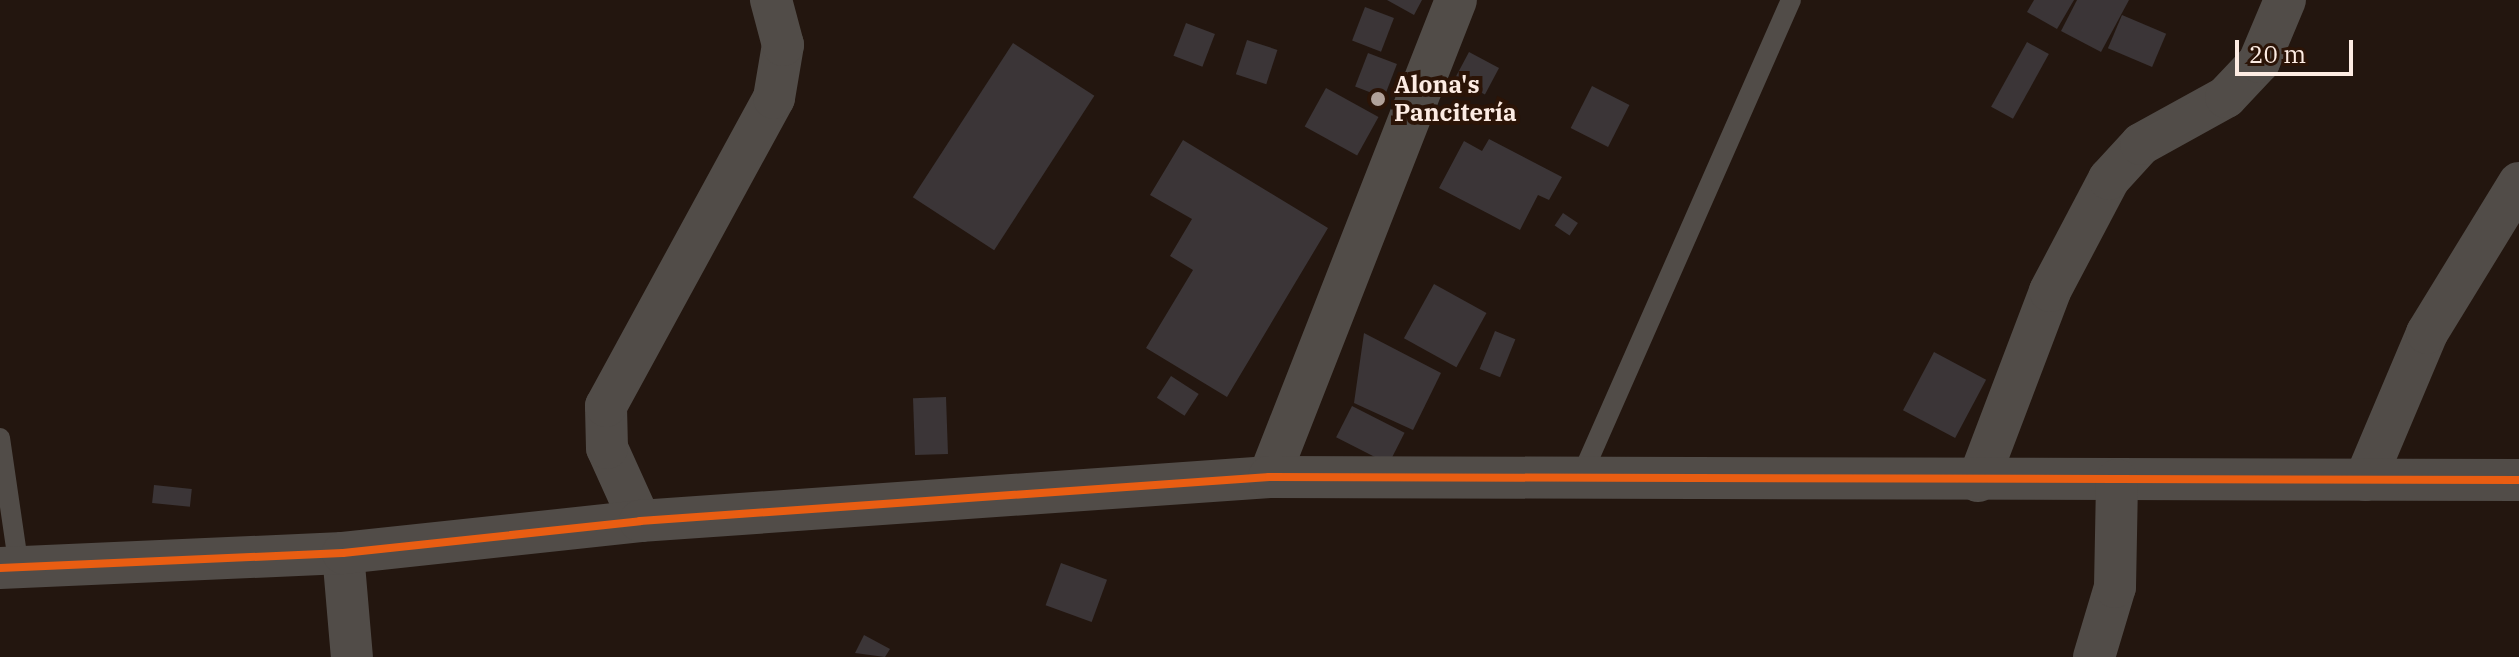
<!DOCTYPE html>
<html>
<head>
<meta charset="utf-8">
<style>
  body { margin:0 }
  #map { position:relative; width:2519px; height:657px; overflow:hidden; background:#23160f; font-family:"IBM Plex Serif",serif }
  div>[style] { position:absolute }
  .building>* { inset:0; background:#3b3537; transform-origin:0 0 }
  .lane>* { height:20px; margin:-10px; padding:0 10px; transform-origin:10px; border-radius:10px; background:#514c48 }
  .street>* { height:42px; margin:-21px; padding:0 21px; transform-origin:21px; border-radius:21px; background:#514c48 }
  .cycleway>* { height:8px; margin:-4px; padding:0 4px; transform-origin:4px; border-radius:4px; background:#e95d12 }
  .dots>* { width:22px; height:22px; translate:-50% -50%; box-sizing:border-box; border:4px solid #2b1407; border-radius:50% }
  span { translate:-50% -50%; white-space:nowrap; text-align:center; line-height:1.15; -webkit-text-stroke:8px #2b1407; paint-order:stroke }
  .poi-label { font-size:24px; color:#fdece3; font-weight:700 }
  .left { translate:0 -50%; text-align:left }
  .scale { position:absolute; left:2235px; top:40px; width:118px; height:36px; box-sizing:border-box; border:4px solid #fdece3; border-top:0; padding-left:10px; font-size:24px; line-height:28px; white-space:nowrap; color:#fdece3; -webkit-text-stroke:6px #2b1407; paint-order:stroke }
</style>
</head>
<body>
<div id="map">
  <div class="building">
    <div style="clip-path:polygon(1387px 0,1422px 0,1414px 15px)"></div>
    <div style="clip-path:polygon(2034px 0,2074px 0,2057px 29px,2027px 12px)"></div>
    <div style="clip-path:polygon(2077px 0,2129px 0,2101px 52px,2061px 31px)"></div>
    <div style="left:1365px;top:7px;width:31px;height:36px;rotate:21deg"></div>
    <div style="left:2122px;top:15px;width:48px;height:36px;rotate:23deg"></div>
    <div style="left:1186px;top:23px;width:31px;height:35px;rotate:21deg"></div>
    <div style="left:1247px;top:40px;width:32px;height:36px;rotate:18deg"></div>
    <div style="left:2027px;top:42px;width:25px;height:74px;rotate:29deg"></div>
    <div style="left:1013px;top:43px;width:97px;height:184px;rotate:33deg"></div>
    <div style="left:1469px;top:52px;width:34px;height:30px;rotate:28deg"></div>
    <div style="left:1368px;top:53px;width:31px;height:36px;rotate:21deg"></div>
    <div style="left:1592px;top:86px;width:42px;height:47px;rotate:27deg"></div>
    <div style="left:1326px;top:88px;width:60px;height:44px;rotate:29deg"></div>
    <div style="clip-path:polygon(1489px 139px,1562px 177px,1549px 200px,1538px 195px,1520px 230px,1439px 188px,1464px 141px,1482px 151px)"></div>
    <div style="clip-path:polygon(1183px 140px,1328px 228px,1227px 397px,1146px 348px,1193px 270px,1170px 256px,1192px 219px,1150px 195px)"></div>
    <div style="left:1563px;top:213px;width:18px;height:15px;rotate:34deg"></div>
    <div style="left:1434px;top:284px;width:60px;height:62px;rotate:29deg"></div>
    <div style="left:1495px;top:331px;width:22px;height:41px;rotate:22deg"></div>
    <div style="clip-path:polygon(1364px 333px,1441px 373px,1413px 430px,1354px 403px)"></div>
    <div style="left:1934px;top:352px;width:59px;height:66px;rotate:28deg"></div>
    <div style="left:1171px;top:376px;width:33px;height:26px;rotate:33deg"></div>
    <div style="left:946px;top:397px;width:57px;height:33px;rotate:88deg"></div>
    <div style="left:1352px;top:406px;width:59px;height:35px;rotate:27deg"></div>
    <div style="left:154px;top:485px;width:38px;height:18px;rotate:6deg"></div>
    <div style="left:1061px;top:563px;width:49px;height:45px;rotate:20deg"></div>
    <div style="clip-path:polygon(864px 635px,890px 649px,885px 657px,855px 653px)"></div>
  </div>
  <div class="lane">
    <div style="left:0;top:438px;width:131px;rotate:81.7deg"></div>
    <div style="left:1580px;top:479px;width:523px;rotate:-66.23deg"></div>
  </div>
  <div class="street">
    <div style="left:1269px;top:477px;width:512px;rotate:-68.59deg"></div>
    <div style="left:2365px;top:480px;width:160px;rotate:-67.1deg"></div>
    <div style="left:2427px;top:333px;width:176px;rotate:-58.5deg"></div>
    <div style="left:1978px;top:481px;width:203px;rotate:-69.2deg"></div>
    <div style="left:2050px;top:291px;width:127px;rotate:-62.2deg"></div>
    <div style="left:2109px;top:179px;width:47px;rotate:-47.6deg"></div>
    <div style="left:2141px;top:144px;width:97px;rotate:-28.9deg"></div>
    <div style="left:2226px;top:97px;width:48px;rotate:-46.7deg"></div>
    <div style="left:2259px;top:62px;width:67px;rotate:-67.2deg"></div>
    <div style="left:640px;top:521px;width:80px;rotate:-114.3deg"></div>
    <div style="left:607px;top:448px;width:42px;rotate:-91.4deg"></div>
    <div style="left:606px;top:406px;width:351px;rotate:-61.4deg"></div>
    <div style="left:774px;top:98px;width:54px;rotate:-80.4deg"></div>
    <div style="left:783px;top:45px;width:47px;rotate:-104.9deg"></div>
    <div style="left:343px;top:553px;width:104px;rotate:85.1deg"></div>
    <div style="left:0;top:568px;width:343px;rotate:-2.5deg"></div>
    <div style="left:343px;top:553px;width:299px;rotate:-6.1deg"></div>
    <div style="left:640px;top:521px;width:631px;rotate:-4deg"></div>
    <div style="left:1269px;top:477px;width:1250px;rotate:0.14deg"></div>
    <div style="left:2094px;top:657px;width:73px;rotate:-73.3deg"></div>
    <div style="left:2115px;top:587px;width:107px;rotate:-88.9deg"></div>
  </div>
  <div class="cycleway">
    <div style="left:0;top:568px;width:343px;rotate:-2.5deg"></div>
    <div style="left:343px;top:553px;width:299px;rotate:-6.1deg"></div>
    <div style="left:640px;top:521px;width:631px;rotate:-4deg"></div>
    <div style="left:1269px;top:477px;width:1250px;rotate:0.14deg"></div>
  </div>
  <div class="dots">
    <div style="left:1378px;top:99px;background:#b1a199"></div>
  </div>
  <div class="poi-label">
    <span class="left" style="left:1394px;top:99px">Alona's<br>Pancitería</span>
  </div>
  <div class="scale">20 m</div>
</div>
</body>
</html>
